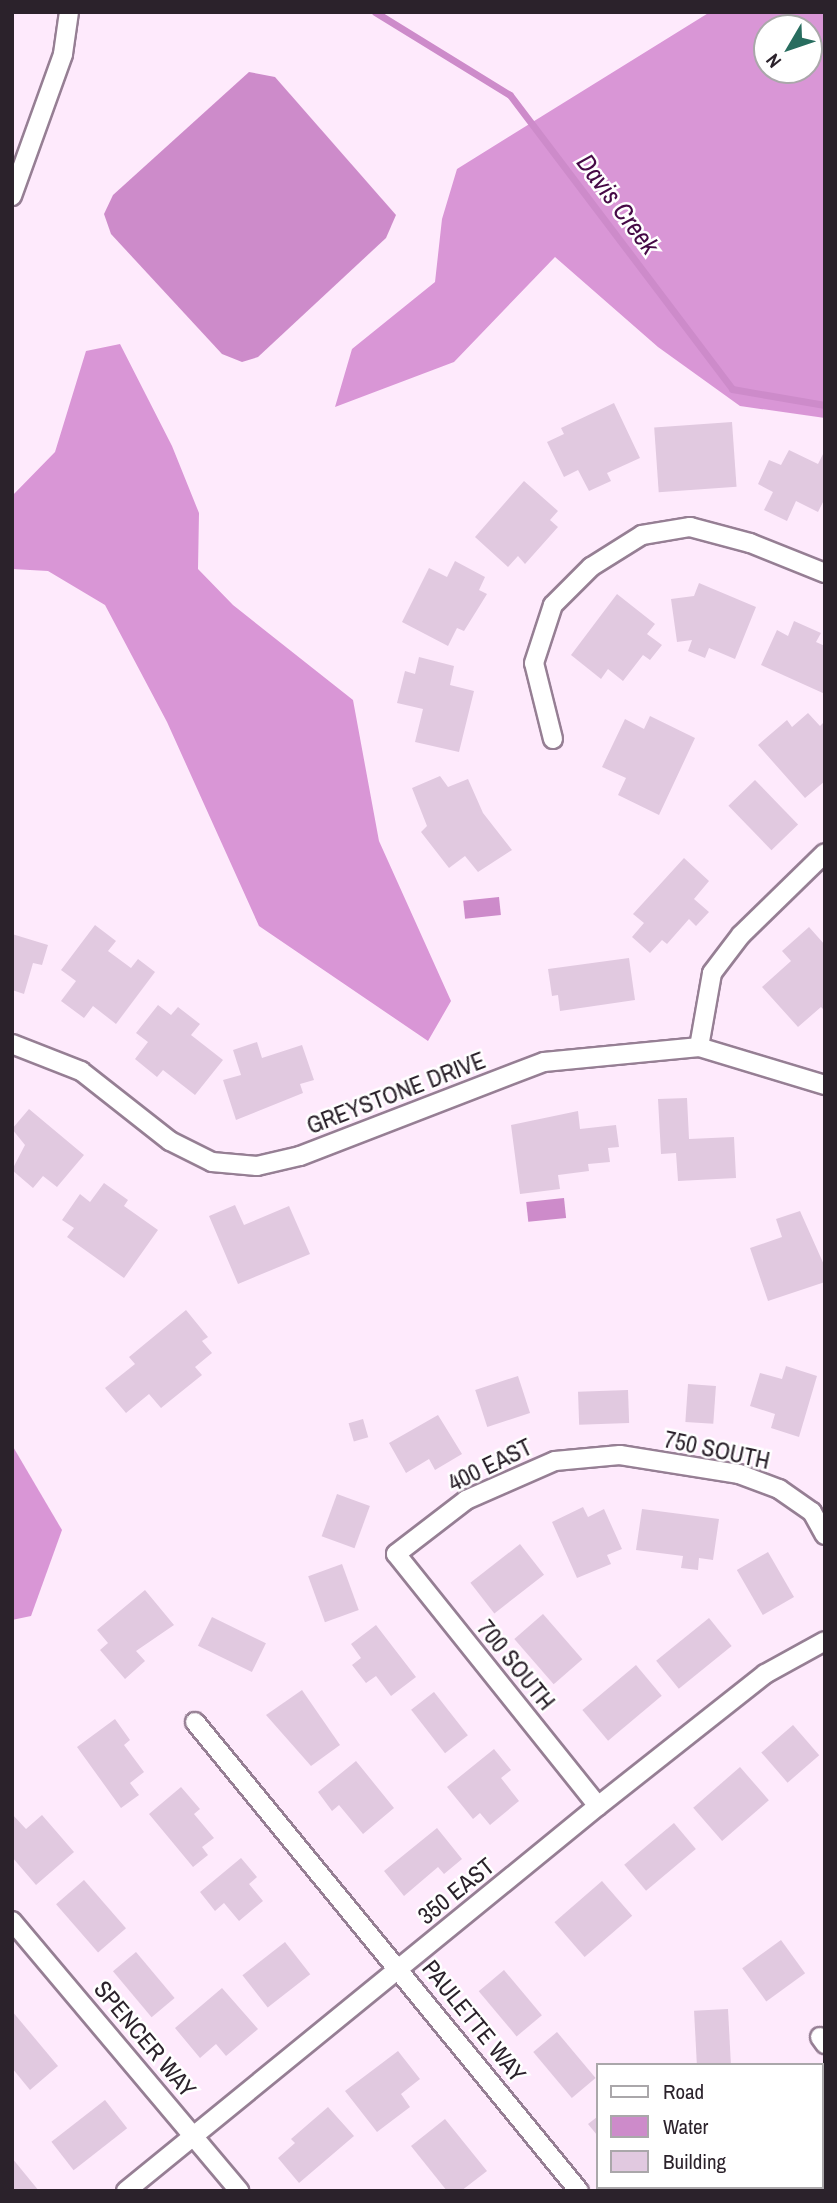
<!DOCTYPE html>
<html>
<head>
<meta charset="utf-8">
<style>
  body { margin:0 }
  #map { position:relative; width:837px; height:2203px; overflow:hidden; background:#feeafc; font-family:"Archivo Narrow",sans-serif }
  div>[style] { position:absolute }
  .forest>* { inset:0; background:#d996d6 }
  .water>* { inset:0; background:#cd8bca; transform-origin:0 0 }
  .stream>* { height:7px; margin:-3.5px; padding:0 3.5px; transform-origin:3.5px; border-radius:3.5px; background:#cd8bca }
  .building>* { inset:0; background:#e1c9e0; transform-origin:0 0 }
  .roads { filter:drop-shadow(2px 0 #967f94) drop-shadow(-2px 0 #967f94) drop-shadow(0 2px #967f94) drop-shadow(0 -2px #967f94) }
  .minor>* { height:18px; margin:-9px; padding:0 9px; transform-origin:9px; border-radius:9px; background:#fff }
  span { translate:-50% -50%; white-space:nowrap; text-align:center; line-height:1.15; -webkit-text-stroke:5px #fff; paint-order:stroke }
  .street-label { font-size:24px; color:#2b222b }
  .water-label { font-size:26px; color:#460946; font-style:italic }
  .frame { position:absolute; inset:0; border:14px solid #2b222b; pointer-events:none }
  .legend { position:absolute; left:596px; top:2063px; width:228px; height:126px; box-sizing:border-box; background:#fff; border:2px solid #aaa7aa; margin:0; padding:9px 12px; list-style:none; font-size:21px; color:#2b222b }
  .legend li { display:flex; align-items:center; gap:14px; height:35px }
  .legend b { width:35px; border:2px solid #aaa7aa }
  .north { position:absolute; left:753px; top:14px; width:70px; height:70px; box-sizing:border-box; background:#fff; border:2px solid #aaa7aa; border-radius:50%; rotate:231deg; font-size:19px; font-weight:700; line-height:28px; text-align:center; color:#2b222b }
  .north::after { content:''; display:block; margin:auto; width:24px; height:32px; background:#286d5f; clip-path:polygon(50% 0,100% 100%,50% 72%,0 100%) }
</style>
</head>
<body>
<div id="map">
  <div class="forest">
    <div style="clip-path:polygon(evenodd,710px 12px,825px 12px,825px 418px,740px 406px,658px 347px,555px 257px,454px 362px,335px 407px,352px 349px,435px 282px,442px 219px,457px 169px,710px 12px,767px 28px,809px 28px,809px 70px,767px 70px,767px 28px)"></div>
    <div style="clip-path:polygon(120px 344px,172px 446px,199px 513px,198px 569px,233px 605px,353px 700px,379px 841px,451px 1001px,428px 1041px,259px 926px,167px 722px,105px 605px,48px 571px,12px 569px,12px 496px,55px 452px,86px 351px)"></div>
    <div style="clip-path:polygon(12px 1445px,62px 1530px,31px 1616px,12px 1620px)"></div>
  </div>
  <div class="water">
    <div style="clip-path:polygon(249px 72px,275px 77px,396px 215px,386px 238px,258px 357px,242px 362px,222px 354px,111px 234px,104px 214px,113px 195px)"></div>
    <div style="left:499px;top:897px;width:18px;height:36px;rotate:84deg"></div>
    <div style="left:564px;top:1198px;width:20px;height:38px;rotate:84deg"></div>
  </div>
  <div class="stream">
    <div style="left:375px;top:12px;width:158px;rotate:31.6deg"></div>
    <div style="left:510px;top:95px;width:368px;rotate:52.9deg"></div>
    <div style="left:732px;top:389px;width:94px;rotate:9.8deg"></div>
  </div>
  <div class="building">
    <div style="clip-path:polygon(614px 403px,640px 458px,607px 473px,611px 481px,589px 491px,578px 470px,564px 477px,547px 442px,564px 434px,561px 428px)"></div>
    <div style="left:732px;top:422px;width:65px;height:78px;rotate:86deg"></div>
    <div style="clip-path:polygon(789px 450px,818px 464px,825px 450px,825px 498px,818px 512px,796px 501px,787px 521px,764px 510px,773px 492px,758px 484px,769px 460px,781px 465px)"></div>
    <div style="clip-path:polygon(524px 481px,558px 511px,550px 520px,558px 527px,525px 564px,518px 556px,508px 567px,475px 537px)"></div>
    <div style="clip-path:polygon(455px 561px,485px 577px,479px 590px,487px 594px,464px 631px,457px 628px,448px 646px,402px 622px,429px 568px,447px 577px)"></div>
    <div style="clip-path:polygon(699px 583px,756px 607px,735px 659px,709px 648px,705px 658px,688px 651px,692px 640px,677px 642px,671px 599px,694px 596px)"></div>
    <div style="clip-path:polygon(617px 594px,655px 624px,647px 634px,662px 645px,650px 660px,643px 655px,623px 681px,608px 669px,601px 679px,571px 655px)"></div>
    <div style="clip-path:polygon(794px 621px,821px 633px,816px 642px,825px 646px,825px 694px,761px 665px,777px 630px,788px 636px)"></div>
    <div style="clip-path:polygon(419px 657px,454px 666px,450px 685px,474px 691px,459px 752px,415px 742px,423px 709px,397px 703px,405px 671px,415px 674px)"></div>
    <div style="clip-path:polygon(808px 713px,820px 726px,825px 721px,825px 781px,805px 798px,758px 745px,787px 720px,792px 727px)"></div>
    <div style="clip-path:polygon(650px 716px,695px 738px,659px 815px,618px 795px,626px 778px,602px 767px,625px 719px,644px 729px)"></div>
    <div style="clip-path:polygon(440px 776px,448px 787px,468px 779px,483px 813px,512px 850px,478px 872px,465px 856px,449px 868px,421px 832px,427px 826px,412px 788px)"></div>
    <div style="left:755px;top:780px;width:62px;height:37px;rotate:46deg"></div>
    <div style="clip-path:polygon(684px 858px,709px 881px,694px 899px,709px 912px,696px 926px,689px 919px,667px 944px,662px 940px,650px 953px,632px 937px,644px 923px,633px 914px)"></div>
    <div style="clip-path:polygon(95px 925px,116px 941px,108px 951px,131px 968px,138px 959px,155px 972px,116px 1024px,93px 1006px,84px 1018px,61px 1001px,76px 981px,61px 970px)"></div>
    <div style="clip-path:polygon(809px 927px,825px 945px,825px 1011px,821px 1007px,798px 1027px,762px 987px,791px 961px,782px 951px)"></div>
    <div style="clip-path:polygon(12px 934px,48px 945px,42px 965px,33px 963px,24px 994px,12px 990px)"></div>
    <div style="clip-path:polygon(629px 958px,635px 1000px,560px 1011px,558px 995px,552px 996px,548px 969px)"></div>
    <div style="clip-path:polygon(158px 1005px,171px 1015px,178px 1007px,200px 1024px,191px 1035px,223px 1060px,195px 1095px,163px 1070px,157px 1077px,135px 1059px,148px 1042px,136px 1033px)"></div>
    <div style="clip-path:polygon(257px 1042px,262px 1058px,302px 1045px,314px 1080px,300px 1084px,303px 1093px,236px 1120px,223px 1080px,241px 1075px,233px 1050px)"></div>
    <div style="clip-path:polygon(687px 1098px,689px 1139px,734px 1137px,736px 1178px,678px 1181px,676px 1153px,661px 1154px,658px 1099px)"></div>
    <div style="clip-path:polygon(29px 1109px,84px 1155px,57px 1187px,43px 1176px,33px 1188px,12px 1170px,25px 1145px,12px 1129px)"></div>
    <div style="clip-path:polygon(578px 1111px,580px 1129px,616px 1125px,619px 1147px,608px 1148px,610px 1162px,588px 1164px,589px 1171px,558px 1175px,560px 1189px,520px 1194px,511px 1125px)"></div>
    <div style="clip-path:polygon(104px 1183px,128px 1200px,124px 1206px,158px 1230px,124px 1278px,67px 1237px,74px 1228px,62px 1220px,80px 1194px,90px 1202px)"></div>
    <div style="clip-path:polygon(235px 1205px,244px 1225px,289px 1206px,310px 1254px,238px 1284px,209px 1216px)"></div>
    <div style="clip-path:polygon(800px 1211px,825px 1267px,825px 1282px,768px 1301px,750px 1248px,782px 1237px,776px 1219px)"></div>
    <div style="clip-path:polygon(186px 1310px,208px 1337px,202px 1341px,212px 1353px,195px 1367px,202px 1375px,161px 1408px,149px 1394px,126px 1413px,105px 1388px,135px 1364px,129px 1357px)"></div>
    <div style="clip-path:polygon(786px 1366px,817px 1376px,799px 1437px,771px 1428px,775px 1414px,750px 1406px,760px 1373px,782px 1379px)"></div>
    <div style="left:518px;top:1376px;width:39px;height:45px;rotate:72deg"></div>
    <div style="left:688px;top:1384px;width:28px;height:38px;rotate:4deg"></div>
    <div style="left:628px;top:1390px;width:33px;height:50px;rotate:88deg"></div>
    <div style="clip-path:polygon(438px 1415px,462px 1454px,435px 1470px,429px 1459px,406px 1473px,389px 1443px)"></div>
    <div style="left:363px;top:1419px;width:19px;height:15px;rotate:74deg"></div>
    <div style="left:337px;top:1494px;width:35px;height:45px;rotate:20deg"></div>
    <div style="clip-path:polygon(583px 1507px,588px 1517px,604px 1509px,622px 1549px,607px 1555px,611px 1564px,577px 1578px,552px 1522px)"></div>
    <div style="clip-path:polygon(642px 1509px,719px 1519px,713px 1560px,699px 1558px,698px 1570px,681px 1568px,683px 1556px,636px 1550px)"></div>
    <div style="left:520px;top:1544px;width:39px;height:63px;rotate:52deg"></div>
    <div style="left:768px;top:1552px;width:52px;height:36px;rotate:60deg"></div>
    <div style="left:342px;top:1564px;width:49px;height:36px;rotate:70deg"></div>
    <div style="clip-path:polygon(145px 1590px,174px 1625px,136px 1651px,145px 1661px,125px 1679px,100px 1650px,108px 1643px,97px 1630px)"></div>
    <div style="left:543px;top:1614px;width:60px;height:38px;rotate:49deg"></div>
    <div style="left:212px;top:1617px;width:60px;height:32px;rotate:26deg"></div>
    <div style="left:709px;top:1618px;width:36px;height:68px;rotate:51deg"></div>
    <div style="clip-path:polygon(376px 1625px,416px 1677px,391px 1696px,376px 1676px,366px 1683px,352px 1665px,361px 1658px,351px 1644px)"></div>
    <div style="left:636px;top:1665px;width:40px;height:70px;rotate:50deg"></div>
    <div style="clip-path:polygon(302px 1690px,340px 1745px,311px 1766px,266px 1715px)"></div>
    <div style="left:434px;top:1692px;width:55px;height:29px;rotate:52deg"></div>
    <div style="clip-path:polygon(115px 1719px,130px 1740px,124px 1745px,144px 1772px,130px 1783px,139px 1795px,121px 1808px,77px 1747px)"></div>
    <div style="left:793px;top:1725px;width:40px;height:42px;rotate:49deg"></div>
    <div style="clip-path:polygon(494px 1749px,511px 1770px,501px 1778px,519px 1801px,490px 1825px,480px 1813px,473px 1819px,447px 1787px)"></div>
    <div style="clip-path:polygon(356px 1761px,394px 1808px,363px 1834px,339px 1805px,332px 1811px,318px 1792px)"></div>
    <div style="left:740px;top:1767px;width:44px;height:62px;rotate:49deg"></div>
    <div style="clip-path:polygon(181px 1787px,200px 1809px,194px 1814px,214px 1838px,202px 1847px,208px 1855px,193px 1867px,149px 1814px)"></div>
    <div style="clip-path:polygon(12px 1814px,26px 1829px,42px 1815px,74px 1852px,36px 1885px,12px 1857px)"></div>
    <div style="left:674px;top:1823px;width:34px;height:65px;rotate:50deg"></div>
    <div style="clip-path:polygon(437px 1828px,462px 1859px,444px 1874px,438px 1867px,404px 1896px,384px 1871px)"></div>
    <div style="clip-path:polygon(241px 1858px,257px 1877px,249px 1884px,263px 1901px,239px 1921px,224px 1903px,215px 1911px,200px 1892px)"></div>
    <div style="left:84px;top:1880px;width:64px;height:37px;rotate:49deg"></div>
    <div style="left:602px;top:1881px;width:46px;height:63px;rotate:49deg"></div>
    <div style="left:781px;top:1940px;width:41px;height:48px;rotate:54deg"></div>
    <div style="left:285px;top:1942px;width:41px;height:54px;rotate:52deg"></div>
    <div style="left:136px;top:1952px;width:60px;height:30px;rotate:50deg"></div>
    <div style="left:504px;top:1970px;width:59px;height:33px;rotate:50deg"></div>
    <div style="clip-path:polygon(222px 1988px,258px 2029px,226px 2056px,216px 2044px,200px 2058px,175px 2028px)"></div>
    <div style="left:728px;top:2009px;width:56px;height:34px;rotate:87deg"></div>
    <div style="clip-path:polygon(12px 2011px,58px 2066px,30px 2090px,12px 2068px)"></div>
    <div style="left:557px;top:2032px;width:60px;height:31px;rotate:50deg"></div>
    <div style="clip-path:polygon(398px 2051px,420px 2079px,401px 2094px,410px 2107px,377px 2132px,345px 2091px)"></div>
    <div style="left:105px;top:2100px;width:36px;height:68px;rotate:52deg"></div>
    <div style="clip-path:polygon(328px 2107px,354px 2136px,299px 2183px,278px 2158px,295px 2143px,291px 2139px)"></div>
    <div style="clip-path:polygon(597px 2117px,597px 2135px,588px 2124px)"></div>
    <div style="clip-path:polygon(445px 2119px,487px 2171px,461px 2191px,447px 2191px,411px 2146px)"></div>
    <div style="clip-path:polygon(821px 2148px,825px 2191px,796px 2191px,793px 2187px,821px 2187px)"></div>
    <div style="clip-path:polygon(12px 2158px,39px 2191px,12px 2191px)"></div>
    <div style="clip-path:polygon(652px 2187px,689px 2187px,692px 2191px,648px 2191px)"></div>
  </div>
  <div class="roads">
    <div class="minor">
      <div style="left:12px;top:196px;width:151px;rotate:-70.2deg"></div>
      <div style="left:63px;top:54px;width:42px;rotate:-81.9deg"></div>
      <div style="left:553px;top:739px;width:78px;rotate:-104deg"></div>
      <div style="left:534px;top:663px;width:61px;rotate:-71.9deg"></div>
      <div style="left:553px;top:605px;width:54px;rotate:-45deg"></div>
      <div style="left:591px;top:567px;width:60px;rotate:-32.1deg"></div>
      <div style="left:642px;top:535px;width:49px;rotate:-9.5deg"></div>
      <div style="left:690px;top:527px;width:62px;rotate:14.9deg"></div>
      <div style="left:750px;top:543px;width:81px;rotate:21.8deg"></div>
      <div style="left:12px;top:1044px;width:74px;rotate:21.4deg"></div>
      <div style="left:81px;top:1071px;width:113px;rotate:38.2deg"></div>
      <div style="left:170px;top:1141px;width:47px;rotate:26.6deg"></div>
      <div style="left:212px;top:1162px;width:45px;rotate:5.1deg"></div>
      <div style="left:257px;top:1166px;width:44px;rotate:-13.1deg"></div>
      <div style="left:300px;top:1156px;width:261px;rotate:-21.1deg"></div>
      <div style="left:544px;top:1062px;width:156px;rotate:-5.5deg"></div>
      <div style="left:699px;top:1047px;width:132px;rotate:16.8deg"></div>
      <div style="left:699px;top:1047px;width:75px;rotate:-80deg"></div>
      <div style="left:712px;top:973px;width:48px;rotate:-52.7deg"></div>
      <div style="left:741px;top:935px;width:117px;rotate:-44.3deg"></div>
      <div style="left:195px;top:1722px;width:606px;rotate:50.69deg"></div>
      <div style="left:598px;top:1806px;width:323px;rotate:-128.7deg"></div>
      <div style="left:396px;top:1554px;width:88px;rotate:-37.6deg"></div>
      <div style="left:466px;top:1500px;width:97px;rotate:-23.7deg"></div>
      <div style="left:555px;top:1461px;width:65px;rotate:-5.3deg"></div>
      <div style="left:620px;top:1455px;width:121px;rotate:9.1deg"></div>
      <div style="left:739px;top:1474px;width:43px;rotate:20.6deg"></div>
      <div style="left:779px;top:1489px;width:40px;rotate:34.9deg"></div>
      <div style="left:812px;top:1512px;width:26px;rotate:61deg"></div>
      <div style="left:12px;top:1921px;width:353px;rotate:49.9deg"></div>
      <div style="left:820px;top:2037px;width:9px;rotate:54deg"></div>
      <div style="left:126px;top:2191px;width:609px;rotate:-39.2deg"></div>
      <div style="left:598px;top:1806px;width:213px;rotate:-38.3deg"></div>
      <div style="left:765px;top:1674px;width:68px;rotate:-28.8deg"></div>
    </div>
  </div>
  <div class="street-label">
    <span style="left:396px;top:1093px;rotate:-21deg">GREYSTONE DRIVE</span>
    <span style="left:717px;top:1450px;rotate:12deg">750 SOUTH</span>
    <span style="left:490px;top:1465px;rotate:-26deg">400 EAST</span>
    <span style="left:516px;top:1665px;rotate:51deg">700 SOUTH</span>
    <span style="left:456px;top:1891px;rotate:-39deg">350 EAST</span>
    <span style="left:474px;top:2021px;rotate:51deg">PAULETTE WAY</span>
    <span style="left:145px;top:2039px;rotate:50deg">SPENCER WAY</span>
  </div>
  <div class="water-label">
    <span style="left:618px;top:204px;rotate:53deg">Davis Creek</span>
  </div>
  <div class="frame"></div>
  <ul class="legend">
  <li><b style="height:9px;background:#fff"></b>Road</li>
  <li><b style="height:19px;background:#cd8bca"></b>Water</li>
  <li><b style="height:19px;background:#e1c9e0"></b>Building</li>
  </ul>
  <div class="north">N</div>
</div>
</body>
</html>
